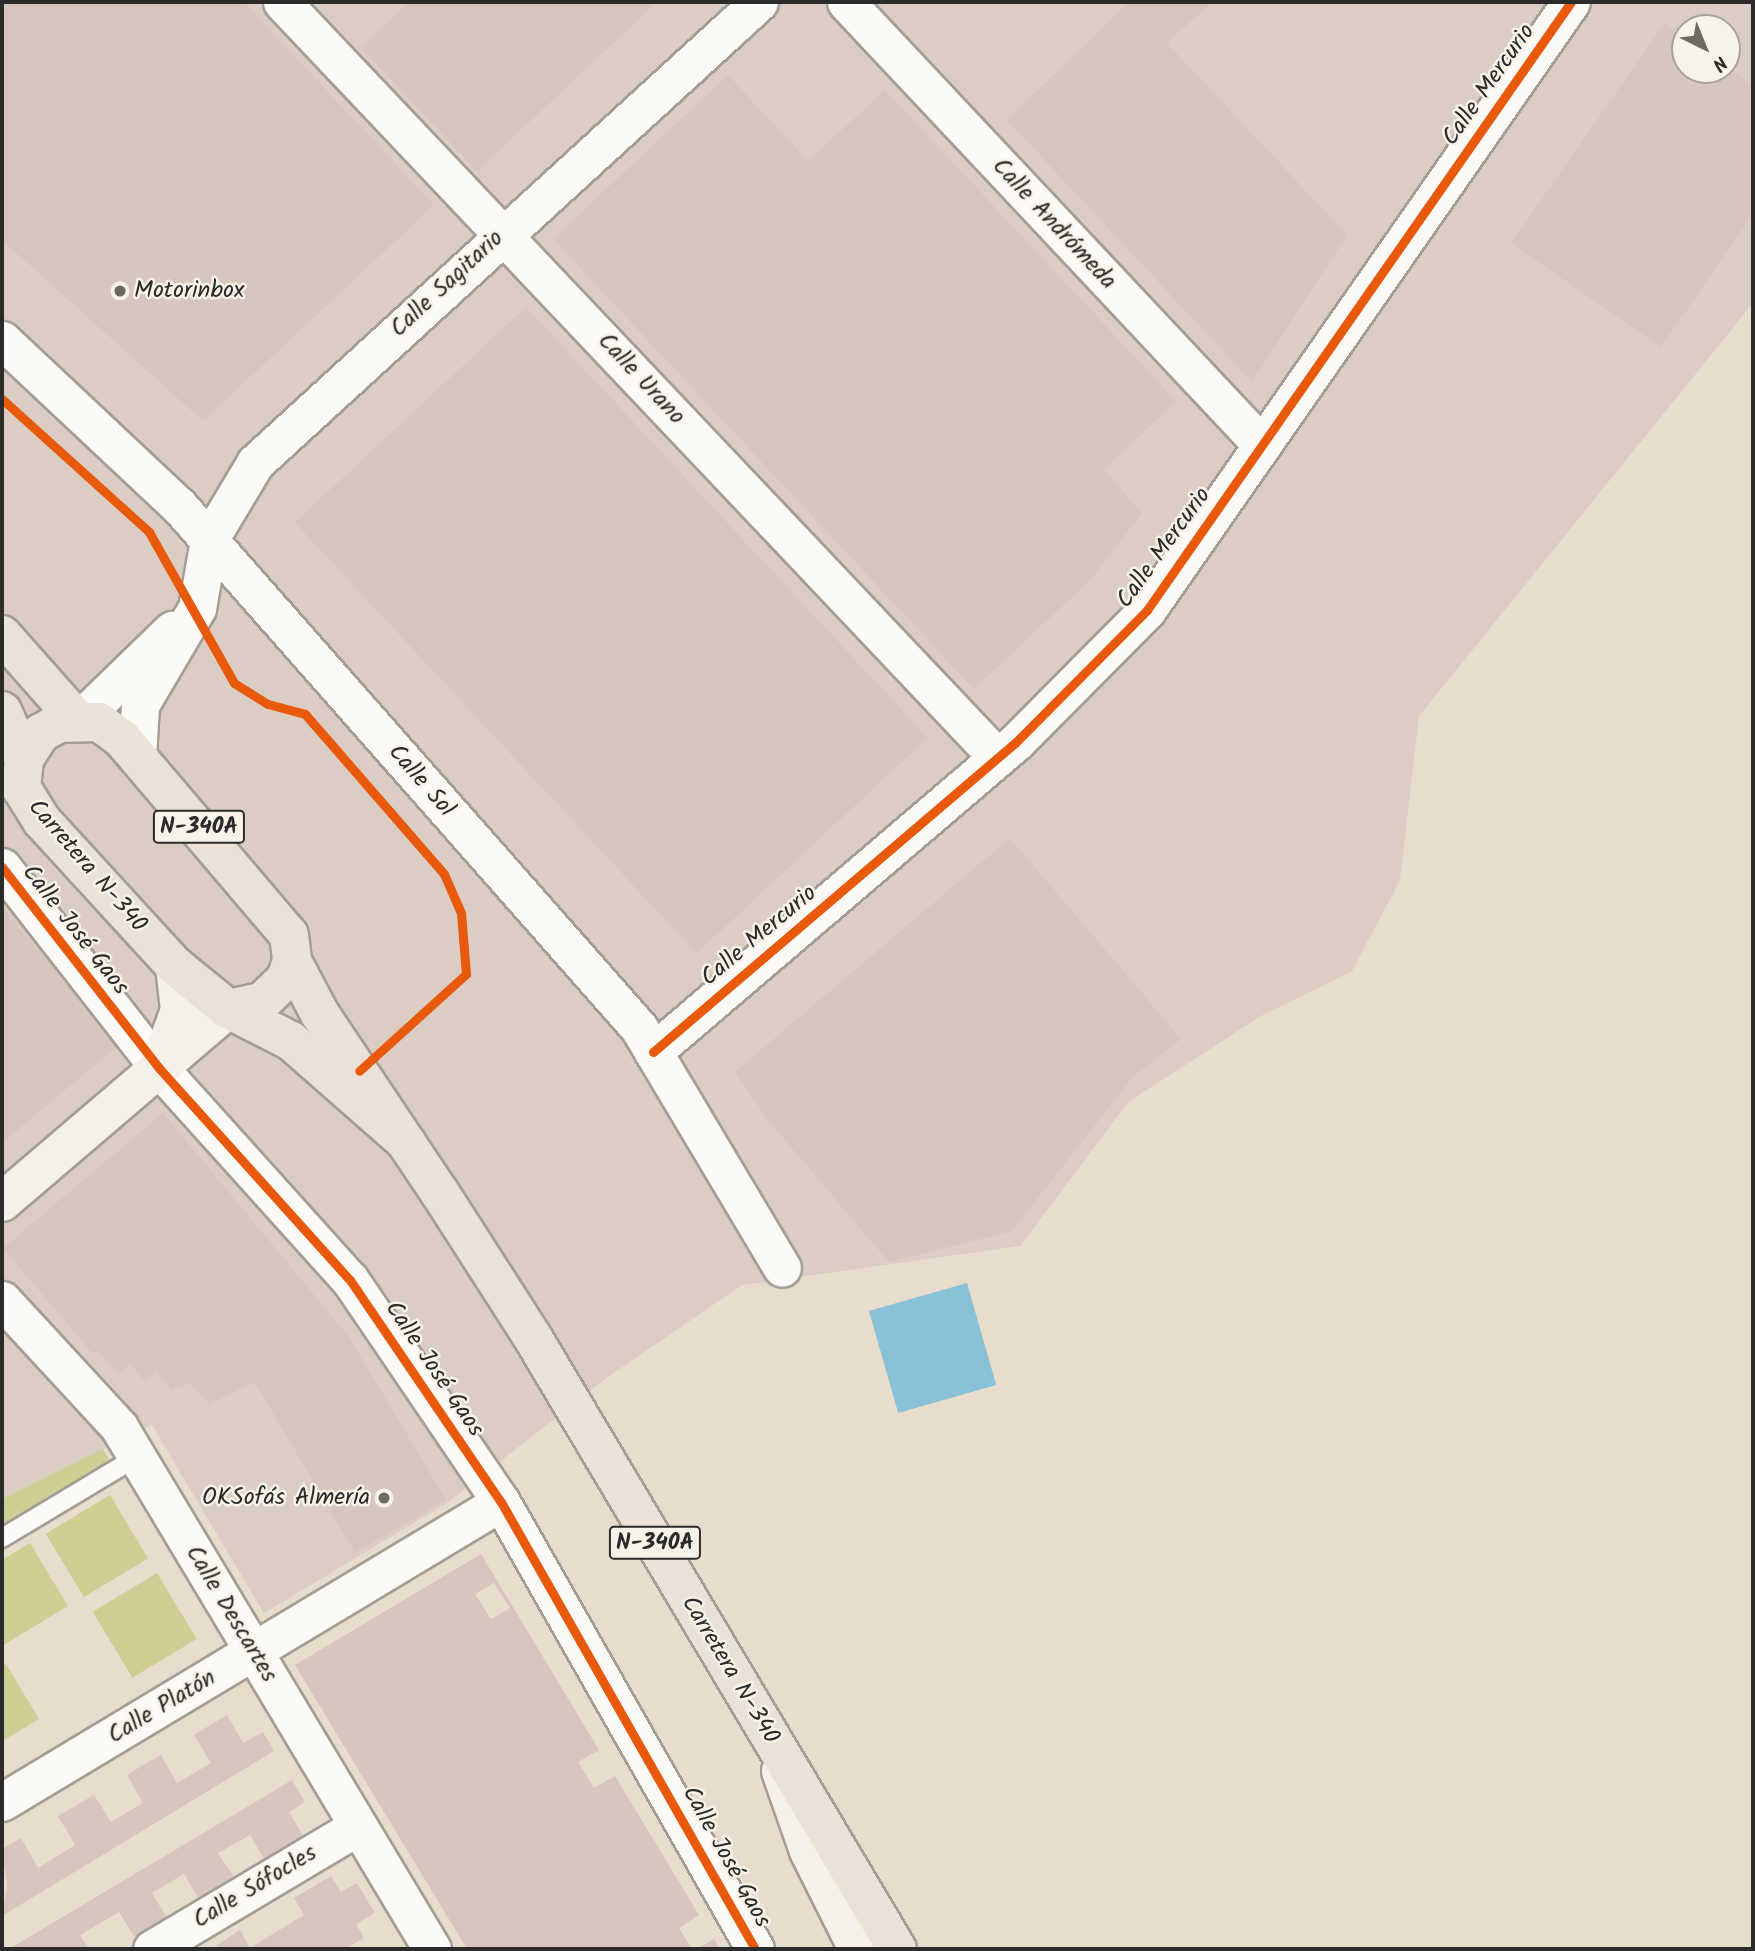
<!DOCTYPE html>
<html>
<head>
<meta charset="utf-8">
<style>
  body { margin:0 }
  #map { position:relative; width:1755px; height:1951px; overflow:hidden; background:#e8dccc; font-family:Kalam,sans-serif }
  div>[style] { position:absolute }
  .industrial>* { inset:0; background:#dbccc4 }
  .green>* { inset:0; background:#cecf94; transform-origin:0 0 }
  .water>* { inset:0; background:#89c1d7; transform-origin:0 0 }
  .building>* { inset:0; background:#d6c6bd; transform-origin:0 0 }
  .roads { filter:drop-shadow(2px 0 #a39d94) drop-shadow(-2px 0 #a39d94) drop-shadow(0 2px #a39d94) drop-shadow(0 -2px #a39d94) }
  .lane>* { height:18px; margin:-9px; padding:0 9px; transform-origin:9px; border-radius:9px; background:#fcfaf7 }
  .street>* { height:37px; margin:-18.5px; padding:0 18.5px; transform-origin:18.5px; border-radius:18.5px; background:#fcfaf7 }
  .secondary>* { height:38px; margin:-19px; padding:0 19px; transform-origin:19px; border-radius:19px; background:#f6f0ea }
  .highway>* { height:38px; margin:-19px; padding:0 19px; transform-origin:19px; border-radius:19px; background:#ebe2d7 }
  .cycleway>* { height:9px; margin:-4.5px; padding:0 4.5px; transform-origin:4.5px; border-radius:4.5px; background:#e8590c }
  .dots>* { width:19px; height:19px; translate:-50% -50%; box-sizing:border-box; border:4px solid #f7f3e8; border-radius:50% }
  span { translate:-50% -50%; white-space:nowrap; text-align:center; line-height:1.15; -webkit-text-stroke:5px #f7f3e8; paint-order:stroke }
  .shield-label span { padding:2px 5px; background:#f7f3e8; border:2px solid; border-radius:5px; -webkit-text-stroke-width:0 }
  .shield-label { font-size:23px; color:#2b2b2b; font-weight:700 }
  .street-label { font-size:24px; color:#2b2b2b }
  .poi-label { font-size:24px; color:#2b2b2b }
  .left { translate:0 -50%; text-align:left }
  .right { translate:-100% -50%; text-align:right }
  .frame { position:absolute; inset:0; border:4px solid #2b2b2b; pointer-events:none }
  .north { position:absolute; left:1671px; top:14px; width:70px; height:70px; box-sizing:border-box; background:#f7f3e8; border:2px solid #a5a39c; border-radius:50%; rotate:137deg; font-size:19px; font-weight:700; line-height:28px; text-align:center; color:#2b2b2b }
  .north::after { content:''; display:block; margin:auto; width:24px; height:32px; background:#6d6963; clip-path:polygon(50% 0,100% 100%,50% 72%,0 100%) }
</style>
</head>
<body>
<div id="map">
  <div class="industrial">
    <div style="clip-path:polygon(evenodd,2px 2px,1753px 2px,1753px 303px,1419px 716px,1400px 880px,1352px 971px,1261px 1016px,1128px 1102px,1020px 1246px,742px 1285px,605px 1379px,447px 1503px,264px 1613px,152px 1425px,2px 1499px,2px 2px,1685px 28px,1727px 28px,1727px 70px,1685px 70px,1685px 28px)"></div>
  </div>
  <div class="green">
    <div style="clip-path:polygon(103px 1449px,110px 1461px,2px 1527px,2px 1499px)"></div>
    <div style="left:110px;top:1495px;width:74px;height:75px;rotate:59deg"></div>
    <div style="clip-path:polygon(30px 1543px,68px 1606px,2px 1646px,2px 1560px)"></div>
    <div style="left:157px;top:1573px;width:77px;height:75px;rotate:59deg"></div>
    <div style="clip-path:polygon(6px 1664px,39px 1719px,4px 1740px,2px 1666px)"></div>
  </div>
  <div class="water">
    <div style="left:967px;top:1283px;width:106px;height:102px;rotate:74deg"></div>
  </div>
  <div class="building">
    <div style="clip-path:polygon(2px 2px,244px 2px,434px 205px,203px 421px,2px 240px)"></div>
    <div style="clip-path:polygon(409px 2px,657px 2px,477px 171px,361px 47px)"></div>
    <div style="clip-path:polygon(1129px 2px,1212px 2px,1167px 43px,1347px 235px,1252px 382px,1007px 120px)"></div>
    <div style="clip-path:polygon(1664px 24px,1685px 38px,1685px 70px,1727px 67px,1753px 85px,1753px 214px,1661px 347px,1511px 243px)"></div>
    <div style="clip-path:polygon(728px 75px,808px 161px,885px 90px,1176px 401px,1104px 470px,1142px 513px,1092px 578px,974px 689px,553px 239px)"></div>
    <div style="left:526px;top:307px;width:589px;height:316px;rotate:47deg"></div>
    <div style="clip-path:polygon(1010px 838px,1181px 1039px,1132px 1078px,1012px 1231px,889px 1262px,767px 1119px,735px 1072px)"></div>
    <div style="clip-path:polygon(2px 907px,120px 1044px,2px 1143px)"></div>
    <div style="clip-path:polygon(163px 1113px,349px 1337px,446px 1500px,355px 1553px,255px 1382px,209px 1404px,190px 1383px,172px 1390px,156px 1372px,145px 1382px,130px 1364px,118px 1374px,97px 1351px,93px 1354px,3px 1248px)"></div>
    <div style="clip-path:polygon(evenodd,481px 1554px,599px 1750px,578px 1762px,594px 1788px,615px 1776px,699px 1915px,679px 1928px,692px 1949px,467px 1949px,295px 1665px,481px 1554px,494px 1583px,510px 1608px,491px 1619px,475px 1594px,494px 1583px)"></div>
    <div style="clip-path:polygon(227px 1715px,243px 1743px,263px 1732px,274px 1751px,2px 1916px,7px 1886px,2px 1849px,21px 1838px,38px 1868px,75px 1845px,58px 1816px,94px 1795px,111px 1822px,143px 1803px,127px 1775px,143px 1765px,161px 1755px,177px 1783px,211px 1763px,194px 1735px)"></div>
    <div style="clip-path:polygon(292px 1780px,305px 1802px,289px 1812px,304px 1837px,265px 1860px,250px 1835px,236px 1843px,218px 1853px,234px 1878px,199px 1899px,184px 1874px,152px 1893px,167px 1918px,135px 1938px,119px 1912px,80px 1935px,89px 1949px,9px 1949px)"></div>
    <div style="clip-path:polygon(331px 1876px,341px 1892px,357px 1883px,375px 1913px,356px 1924px,364px 1938px,345px 1949px,219px 1949px,217px 1945px,240px 1930px,250px 1948px,304px 1915px,294px 1898px)"></div>
    <div style="clip-path:polygon(714px 1939px,720px 1949px,697px 1949px)"></div>
  </div>
  <div class="roads">
    <div class="lane">
      <div style="left:2px;top:1538px;width:157px;rotate:-31deg"></div>
    </div>
    <div class="street">
      <div style="left:282px;top:2px;width:1041px;rotate:46.56deg"></div>
      <div style="left:846px;top:2px;width:608px;rotate:46.8deg"></div>
      <div style="left:2px;top:340px;width:243px;rotate:43.2deg"></div>
      <div style="left:179px;top:506px;width:696px;rotate:48.61deg"></div>
      <div style="left:639px;top:1028px;width:279px;rotate:59.2deg"></div>
      <div style="left:78px;top:721px;width:131px;rotate:-44.1deg"></div>
      <div style="left:137px;top:757px;width:52px;rotate:-86.7deg"></div>
      <div style="left:140px;top:705px;width:113px;rotate:-59.6deg"></div>
      <div style="left:197px;top:608px;width:69px;rotate:-80deg"></div>
      <div style="left:209px;top:540px;width:90px;rotate:-59.1deg"></div>
      <div style="left:255px;top:463px;width:683px;rotate:-42.45deg"></div>
      <div style="left:2px;top:867px;width:255px;rotate:52deg"></div>
      <div style="left:159px;top:1068px;width:285px;rotate:48deg"></div>
      <div style="left:350px;top:1280px;width:268px;rotate:55.8deg"></div>
      <div style="left:501px;top:1502px;width:514px;rotate:60.39deg"></div>
      <div style="left:653px;top:1052px;width:477px;rotate:-40.5deg"></div>
      <div style="left:1016px;top:742px;width:186px;rotate:-45.2deg"></div>
      <div style="left:1147px;top:610px;width:741px;rotate:-55.11deg"></div>
      <div style="left:2px;top:1300px;width:173px;rotate:47.3deg"></div>
      <div style="left:119px;top:1427px;width:609px;rotate:59.05deg"></div>
      <div style="left:2px;top:1802px;width:582px;rotate:-31.01deg"></div>
      <div style="left:152px;top:1949px;width:240px;rotate:-30.8deg"></div>
    </div>
    <div class="secondary">
      <div style="left:159px;top:1068px;width:62px;rotate:-70.1deg"></div>
      <div style="left:180px;top:1010px;width:44px;rotate:-96.5deg"></div>
      <div style="left:2px;top:1202px;width:297px;rotate:-40.5deg"></div>
      <div style="left:781px;top:1771px;width:85px;rotate:70.7deg"></div>
      <div style="left:809px;top:1851px;width:110px;rotate:63.4deg"></div>
    </div>
    <div class="highway">
      <div style="left:2px;top:635px;width:115px;rotate:48.5deg"></div>
      <div style="left:2px;top:711px;width:53px;rotate:65.4deg"></div>
      <div style="left:228px;top:1009px;width:35px;rotate:-12deg"></div>
      <div style="left:262px;top:1002px;width:33px;rotate:-44deg"></div>
      <div style="left:286px;top:979px;width:19px;rotate:-72deg"></div>
      <div style="left:406px;top:1142px;width:153px;rotate:-138.7deg"></div>
      <div style="left:291px;top:1041px;width:71px;rotate:-153.1deg"></div>
      <div style="left:228px;top:1009px;width:68px;rotate:-140.9deg"></div>
      <div style="left:175px;top:966px;width:197px;rotate:-132.5deg"></div>
      <div style="left:42px;top:821px;width:39px;rotate:-122deg"></div>
      <div style="left:21px;top:788px;width:29px;rotate:-84deg"></div>
      <div style="left:24px;top:759px;width:31px;rotate:-57deg"></div>
      <div style="left:41px;top:733px;width:21px;rotate:-29deg"></div>
      <div style="left:59px;top:723px;width:40px;rotate:-1.4deg"></div>
      <div style="left:99px;top:722px;width:29px;rotate:36deg"></div>
      <div style="left:122px;top:739px;width:257px;rotate:49.6deg"></div>
      <div style="left:289px;top:935px;width:26px;rotate:83deg"></div>
      <div style="left:292px;top:961px;width:60px;rotate:62.2deg"></div>
      <div style="left:320px;top:1014px;width:216px;rotate:56.2deg"></div>
      <div style="left:440px;top:1193px;width:172px;rotate:57.3deg"></div>
      <div style="left:533px;top:1338px;width:711px;rotate:59.22deg"></div>
    </div>
  </div>
  <div class="cycleway">
    <div style="left:2px;top:399px;width:198px;rotate:42.1deg"></div>
    <div style="left:149px;top:532px;width:173px;rotate:60.6deg"></div>
    <div style="left:234px;top:683px;width:40px;rotate:32deg"></div>
    <div style="left:268px;top:704px;width:38px;rotate:15deg"></div>
    <div style="left:305px;top:714px;width:212px;rotate:49deg"></div>
    <div style="left:444px;top:874px;width:43px;rotate:66.4deg"></div>
    <div style="left:461px;top:913px;width:61px;rotate:85.3deg"></div>
    <div style="left:466px;top:974px;width:144px;rotate:137.8deg"></div>
    <div style="left:2px;top:867px;width:255px;rotate:52deg"></div>
    <div style="left:159px;top:1068px;width:285px;rotate:48deg"></div>
    <div style="left:350px;top:1280px;width:268px;rotate:55.8deg"></div>
    <div style="left:501px;top:1502px;width:514px;rotate:60.39deg"></div>
    <div style="left:653px;top:1052px;width:477px;rotate:-40.5deg"></div>
    <div style="left:1016px;top:742px;width:186px;rotate:-45.2deg"></div>
    <div style="left:1147px;top:610px;width:741px;rotate:-55.11deg"></div>
  </div>
  <div class="dots">
    <div style="left:120px;top:291px;background:#6d6963"></div>
    <div style="left:384px;top:1498px;background:#6d6963"></div>
  </div>
  <div class="shield-label">
    <span style="left:199px;top:827px">N-340A</span>
    <span style="left:655px;top:1543px">N-340A</span>
  </div>
  <div class="street-label">
    <span style="left:1489px;top:85px;rotate:-55deg">Calle Mercurio</span>
    <span style="left:1054px;top:224px;rotate:47deg">Calle Andrómeda</span>
    <span style="left:447px;top:284px;rotate:-43deg">Calle Sagitario</span>
    <span style="left:641px;top:379px;rotate:47deg">Calle Urano</span>
    <span style="left:1164px;top:548px;rotate:-54deg">Calle Mercurio</span>
    <span style="left:421px;top:781px;rotate:49deg">Calle Sol</span>
    <span style="left:87px;top:866px;rotate:49deg">Carretera N-340</span>
    <span style="left:75px;top:930px;rotate:52deg">Calle José Gaos</span>
    <span style="left:759px;top:936px;rotate:-40deg">Calle Mercurio</span>
    <span style="left:434px;top:1369px;rotate:56deg">Calle José Gaos</span>
    <span style="left:231px;top:1614px;rotate:59deg">Calle Descartes</span>
    <span style="left:730px;top:1670px;rotate:59deg">Carretera N-340</span>
    <span style="left:162px;top:1707px;rotate:-31deg">Calle Platón</span>
    <span style="left:726px;top:1857px;rotate:61deg">Calle José Gaos</span>
    <span style="left:255px;top:1887px;rotate:-31deg">Calle Sófocles</span>
  </div>
  <div class="poi-label">
    <span class="left" style="left:134px;top:291px">Motorinbox</span>
    <span class="right" style="left:370px;top:1498px">OKSofás Almería</span>
  </div>
  <div class="frame"></div>
  <div class="north">N</div>
</div>
</body>
</html>
